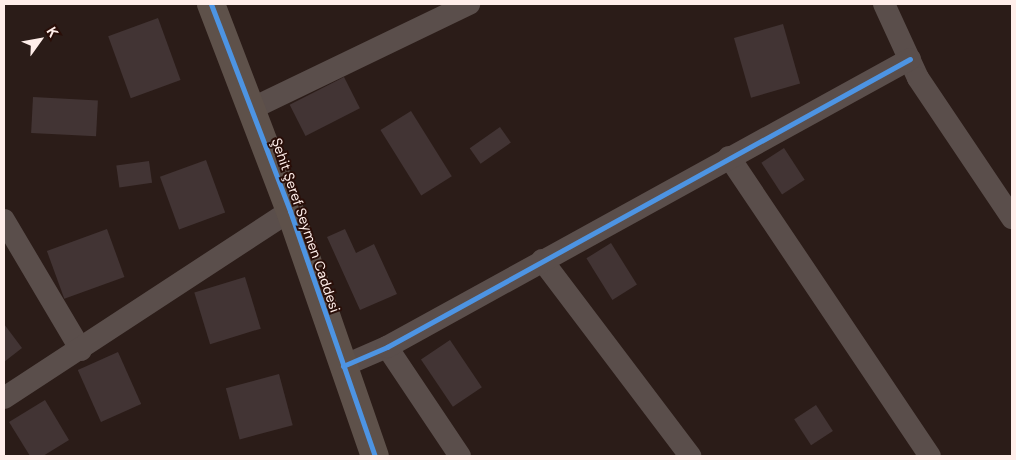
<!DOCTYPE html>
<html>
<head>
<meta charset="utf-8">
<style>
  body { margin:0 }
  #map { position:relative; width:1016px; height:460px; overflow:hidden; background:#2b1c18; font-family:"DM Sans",sans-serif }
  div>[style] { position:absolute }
  .building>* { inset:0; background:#423434; transform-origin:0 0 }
  .street>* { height:22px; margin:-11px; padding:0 11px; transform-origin:11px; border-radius:11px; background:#5a4e4b }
  .secondary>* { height:28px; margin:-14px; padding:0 14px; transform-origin:14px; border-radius:14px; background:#5e514a }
  .cycleway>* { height:5px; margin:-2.5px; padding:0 2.5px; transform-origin:2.5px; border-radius:2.5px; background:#4d94e3 }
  span { translate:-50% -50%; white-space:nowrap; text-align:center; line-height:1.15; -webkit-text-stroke:4px #290e08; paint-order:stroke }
  .street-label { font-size:14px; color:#ffeeea }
  .frame { position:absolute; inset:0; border:5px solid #ffeeea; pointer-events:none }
  .north { position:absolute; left:15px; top:15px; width:50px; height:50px; -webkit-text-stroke:4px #290e08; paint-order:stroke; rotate:58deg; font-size:14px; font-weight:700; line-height:20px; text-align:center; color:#ffeeea }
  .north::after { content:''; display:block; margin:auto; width:18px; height:22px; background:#ffeeea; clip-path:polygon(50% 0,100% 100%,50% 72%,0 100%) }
</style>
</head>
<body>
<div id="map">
  <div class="building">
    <div style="left:158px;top:18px;width:66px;height:53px;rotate:70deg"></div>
    <div style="left:783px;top:24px;width:62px;height:51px;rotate:74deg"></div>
    <div style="left:344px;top:77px;width:35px;height:61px;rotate:63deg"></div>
    <div style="left:33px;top:97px;width:65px;height:36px;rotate:3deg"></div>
    <div style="left:411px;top:111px;width:77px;height:36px;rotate:58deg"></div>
    <div style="left:500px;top:127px;width:19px;height:37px;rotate:55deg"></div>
    <div style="left:784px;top:148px;width:38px;height:27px;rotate:57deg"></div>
    <div style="left:206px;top:160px;width:56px;height:49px;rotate:70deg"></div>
    <div style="left:149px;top:161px;width:22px;height:33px;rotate:82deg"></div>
    <div style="left:107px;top:229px;width:51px;height:64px;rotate:70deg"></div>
    <div style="clip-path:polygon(345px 229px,356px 253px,374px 244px,397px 294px,360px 310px,327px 237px)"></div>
    <div style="left:611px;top:243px;width:49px;height:29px;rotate:58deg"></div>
    <div style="left:245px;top:277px;width:54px;height:53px;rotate:73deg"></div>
    <div style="clip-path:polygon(4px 324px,22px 348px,4px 362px)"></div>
    <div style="left:450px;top:340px;width:57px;height:35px;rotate:56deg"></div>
    <div style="left:118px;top:352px;width:57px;height:44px;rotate:66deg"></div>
    <div style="left:279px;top:374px;width:53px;height:55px;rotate:75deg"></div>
    <div style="clip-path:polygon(45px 400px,69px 440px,43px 456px,30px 456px,9px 422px)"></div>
    <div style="left:816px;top:405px;width:31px;height:26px;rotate:57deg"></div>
  </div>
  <div class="street">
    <div style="left:884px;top:4px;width:81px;rotate:65.3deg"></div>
    <div style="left:918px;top:78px;width:169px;rotate:56.1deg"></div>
    <div style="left:253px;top:108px;width:240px;rotate:-25.7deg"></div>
    <div style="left:729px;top:157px;width:360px;rotate:56.1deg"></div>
    <div style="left:4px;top:220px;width:151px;rotate:59.4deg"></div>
    <div style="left:542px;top:260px;width:246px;rotate:52.9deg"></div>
    <div style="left:387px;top:347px;width:131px;rotate:56.2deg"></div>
    <div style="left:343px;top:366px;width:48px;rotate:-23.4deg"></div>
    <div style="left:387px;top:347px;width:597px;rotate:-28.84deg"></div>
    <div style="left:4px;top:398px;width:342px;rotate:-33.2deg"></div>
  </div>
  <div class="secondary">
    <div style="left:211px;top:4px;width:222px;rotate:69.1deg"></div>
    <div style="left:290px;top:211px;width:259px;rotate:70.9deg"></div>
  </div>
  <div class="cycleway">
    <div style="left:211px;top:4px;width:222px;rotate:69.1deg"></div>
    <div style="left:290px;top:211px;width:259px;rotate:70.9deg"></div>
    <div style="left:343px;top:366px;width:48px;rotate:-23.4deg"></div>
    <div style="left:387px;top:347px;width:597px;rotate:-28.84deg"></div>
  </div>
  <div class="street-label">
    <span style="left:306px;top:225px;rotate:71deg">Şehit Şeref Seymen Caddesi</span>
  </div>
  <div class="frame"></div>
  <div class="north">K</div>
</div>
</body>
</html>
